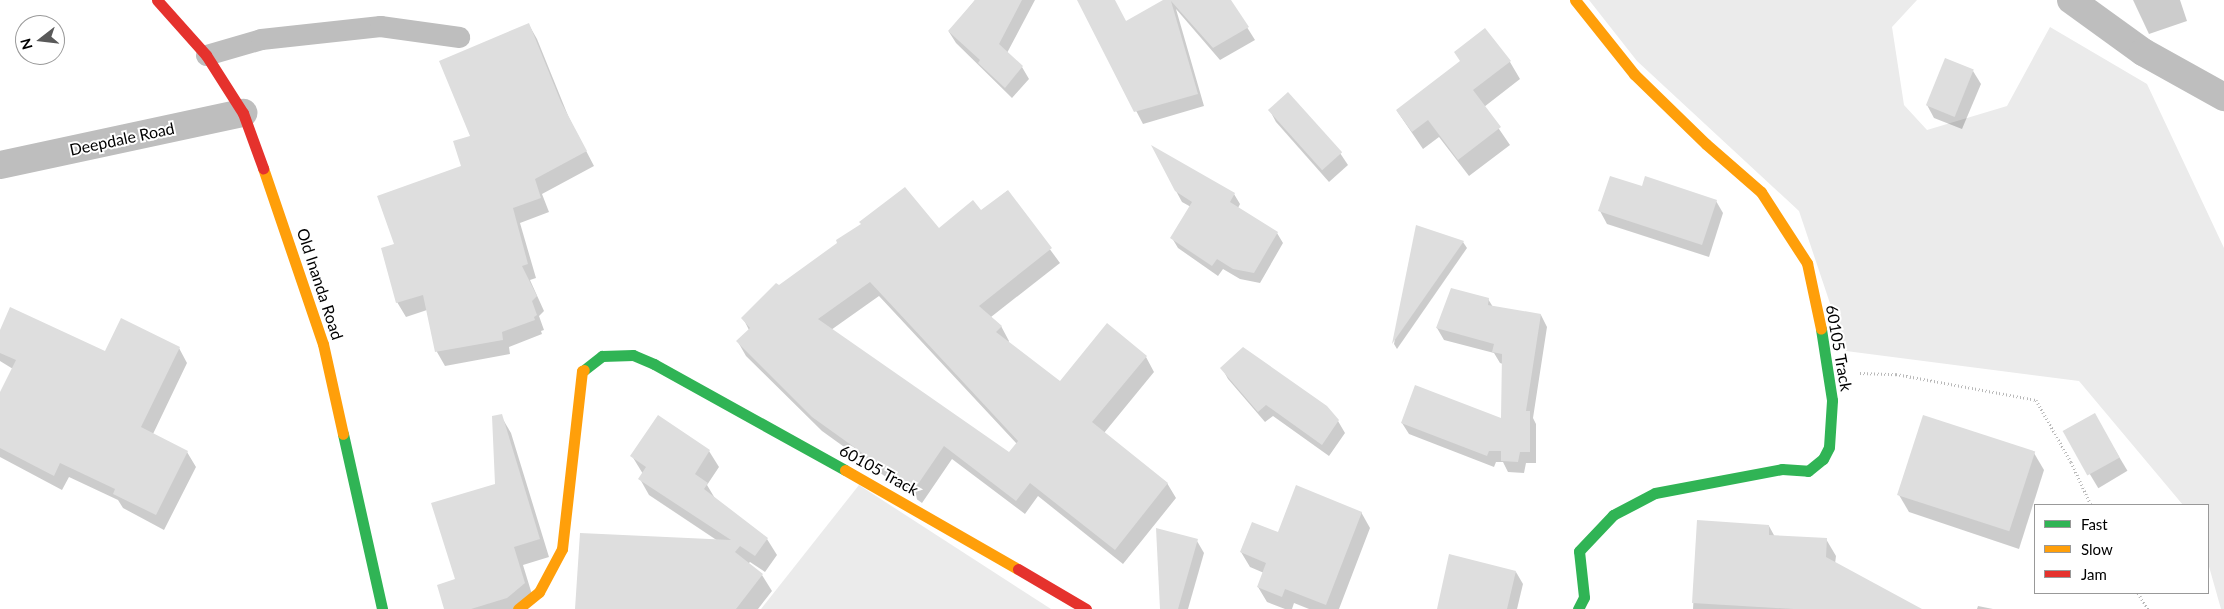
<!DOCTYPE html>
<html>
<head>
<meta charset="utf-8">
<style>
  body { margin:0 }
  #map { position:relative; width:2224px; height:609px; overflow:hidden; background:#fff; font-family:Lato,sans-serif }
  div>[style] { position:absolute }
  .green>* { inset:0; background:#ebebeb }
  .shadow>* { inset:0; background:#0003; transform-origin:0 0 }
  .building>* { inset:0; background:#dedede; transform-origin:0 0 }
  .path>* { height:3px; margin-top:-1.5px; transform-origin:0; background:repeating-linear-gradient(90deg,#b9b9b9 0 1px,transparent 0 3.5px) }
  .lane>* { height:21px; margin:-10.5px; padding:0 10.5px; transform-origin:10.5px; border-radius:10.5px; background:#bebebe }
  .street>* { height:28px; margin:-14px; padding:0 14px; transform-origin:14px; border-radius:14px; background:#bebebe }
  .fast>* { height:11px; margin:-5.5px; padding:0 5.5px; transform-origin:5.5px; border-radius:5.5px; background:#30b455 }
  .slow>* { height:11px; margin:-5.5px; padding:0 5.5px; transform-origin:5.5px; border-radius:5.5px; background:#ff9f0a }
  .jam>* { height:11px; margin:-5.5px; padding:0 5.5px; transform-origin:5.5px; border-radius:5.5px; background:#e5322d }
  span { translate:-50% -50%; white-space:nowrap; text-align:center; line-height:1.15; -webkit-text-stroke:4px #fff; paint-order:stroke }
  .street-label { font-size:16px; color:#000 }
  .legend { position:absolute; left:2034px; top:504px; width:175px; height:90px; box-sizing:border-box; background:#fff; border:1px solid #999; margin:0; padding:6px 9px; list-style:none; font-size:15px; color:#000 }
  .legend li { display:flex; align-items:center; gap:10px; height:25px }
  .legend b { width:25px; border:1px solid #999 }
  .north { position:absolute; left:15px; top:15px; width:50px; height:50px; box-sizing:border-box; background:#fff; border:1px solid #999; border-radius:50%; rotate:254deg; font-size:14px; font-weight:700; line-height:20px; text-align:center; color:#000 }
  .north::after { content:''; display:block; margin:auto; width:18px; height:22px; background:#595959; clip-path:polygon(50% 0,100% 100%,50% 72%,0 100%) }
</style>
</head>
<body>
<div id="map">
  <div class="green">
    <div style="clip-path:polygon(1589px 0,1917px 0,1892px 27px,1904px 105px,1927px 130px,2007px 106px,2050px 27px,2147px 84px,2224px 248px,2224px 609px,2221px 609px,2208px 563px,2208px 505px,2183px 505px,2079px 381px,1846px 351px,1799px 211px,1637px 61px)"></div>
    <div style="clip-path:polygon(859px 485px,1051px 609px,761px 609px)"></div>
  </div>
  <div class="shadow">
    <div style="clip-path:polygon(975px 0,1035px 0,1007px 53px,1022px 67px,1029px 79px,1012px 98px,956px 43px,949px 32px)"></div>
    <div style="clip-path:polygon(1078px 0,1114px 0,1126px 22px,1166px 0,1230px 0,1255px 40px,1220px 60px,1176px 9px,1204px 106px,1143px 124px)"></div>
    <div style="clip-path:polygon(2133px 0,2180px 0,2187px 21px,2149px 34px)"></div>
    <div style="clip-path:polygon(529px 25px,537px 39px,569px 118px,594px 166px,542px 194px,549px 212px,520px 223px,536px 278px,530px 280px,544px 311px,539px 316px,544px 330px,541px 331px,542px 334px,509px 347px,510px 354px,445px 366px,437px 352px,427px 310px,406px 317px,397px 302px,395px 245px,463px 167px,472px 136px)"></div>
    <div style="clip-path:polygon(1485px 30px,1510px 62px,1520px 79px,1484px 107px,1510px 145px,1469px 176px,1439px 137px,1423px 149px,1397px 111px,1461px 62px)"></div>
    <div style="clip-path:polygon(1973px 71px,1981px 84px,1962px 129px,1934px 118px,1927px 105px)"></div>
    <div style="clip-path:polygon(1269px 109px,1340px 153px,1348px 165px,1329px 182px,1276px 122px)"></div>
    <div style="clip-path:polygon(1643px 188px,1716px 201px,1723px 213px,1709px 257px,1607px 224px,1600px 211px)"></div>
    <div style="clip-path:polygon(evenodd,1007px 191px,1060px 263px,991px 317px,1001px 326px,1009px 341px,1008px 343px,1060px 383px,1107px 325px,1146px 357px,1154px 372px,1104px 433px,1167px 483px,1176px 498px,1123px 564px,1038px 496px,1025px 514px,952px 459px,922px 503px,822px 431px,746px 356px,738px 342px,749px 330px,743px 318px,778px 287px,938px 230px,981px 212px,1007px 191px,879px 296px,1017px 444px,1009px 454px,831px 330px,879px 296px)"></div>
    <div style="clip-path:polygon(1176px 191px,1234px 194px,1240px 204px,1238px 208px,1277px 233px,1283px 243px,1260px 283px,1240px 279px,1223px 269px,1218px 276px,1178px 248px,1172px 238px,1191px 207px,1182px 202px)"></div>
    <div style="clip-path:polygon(1417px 227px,1463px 242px,1467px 248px,1397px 349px,1394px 344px)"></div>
    <div style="clip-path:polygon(1488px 299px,1493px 307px,1541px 315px,1547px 327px,1533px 418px,1536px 424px,1536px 463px,1526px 463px,1524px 473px,1508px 472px,1503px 462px,1496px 462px,1494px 467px,1409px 434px,1402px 423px,1502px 420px,1503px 364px,1500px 363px,1494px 353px,1444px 340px,1437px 328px)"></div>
    <div style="clip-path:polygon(0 333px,106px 352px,179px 348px,187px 363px,153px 434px,187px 452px,196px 467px,164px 530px,123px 508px,118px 500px,69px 477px,62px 490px,0 457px,0 395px,13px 369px,0 361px)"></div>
    <div style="clip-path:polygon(1222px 368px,1338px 421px,1345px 433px,1329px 456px,1273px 416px,1265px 422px,1228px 379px)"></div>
    <div style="left:2094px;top:415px;width:65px;height:34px;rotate:59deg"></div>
    <div style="clip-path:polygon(501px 416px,511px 433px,549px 557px,523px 565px,534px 601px,525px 609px,445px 609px,496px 484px)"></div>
    <div style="clip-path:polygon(709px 451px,719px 467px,707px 485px,716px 500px,767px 539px,777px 555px,765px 572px,750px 562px,748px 564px,762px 575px,772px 591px,758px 609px,576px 609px,718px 541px,649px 495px,640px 479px,643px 474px,632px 456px)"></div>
    <div style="clip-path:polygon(2034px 453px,2044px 470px,2019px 549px,1909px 512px,1899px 495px)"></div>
    <div style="clip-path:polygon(1361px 512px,1370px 528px,1339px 609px,1309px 609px,1294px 603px,1292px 609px,1285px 609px,1267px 602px,1258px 587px,1264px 573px,1250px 567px,1241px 552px,1279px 534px)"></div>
    <div style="clip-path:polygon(1698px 522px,1769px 526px,1775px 537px,1826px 539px,1836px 556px,1835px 564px,1915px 609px,1693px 609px)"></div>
    <div style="clip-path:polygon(1197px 541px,1204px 553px,1188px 609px,1161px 609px)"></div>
    <div style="clip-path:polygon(1516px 572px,1523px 584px,1517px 609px,1438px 609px)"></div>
    <div style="clip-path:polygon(1978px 606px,1993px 609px,1977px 609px)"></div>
  </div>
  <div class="building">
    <div style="clip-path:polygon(975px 0,1022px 0,999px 44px,1023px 66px,1005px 88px,978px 63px,980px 60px,948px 31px)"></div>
    <div style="clip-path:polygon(1077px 0,1115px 0,1126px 21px,1163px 0,1231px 0,1249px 27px,1213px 48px,1171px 1px,1198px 94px,1134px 112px)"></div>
    <div style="clip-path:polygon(529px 23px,561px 102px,587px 151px,535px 179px,541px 198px,513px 208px,528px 264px,522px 266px,537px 296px,532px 301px,537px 315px,534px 317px,535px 320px,502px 332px,503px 340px,435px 352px,423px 295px,396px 303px,381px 248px,394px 244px,377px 196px,461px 166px,453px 141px,470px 136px,439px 61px)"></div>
    <div style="clip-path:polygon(1485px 28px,1511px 61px,1473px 90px,1501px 127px,1458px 160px,1428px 120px,1412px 132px,1396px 110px,1460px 61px,1454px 52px)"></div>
    <div style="left:1945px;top:58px;width:31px;height:51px;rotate:22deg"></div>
    <div style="left:1288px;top:92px;width:81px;height:27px;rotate:48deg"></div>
    <div style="clip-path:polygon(1151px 145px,1235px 193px,1230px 202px,1278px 232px,1254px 273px,1233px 269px,1217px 259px,1212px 266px,1170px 238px,1192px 202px,1175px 191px)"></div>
    <div style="clip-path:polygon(1610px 176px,1642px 186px,1645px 176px,1717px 200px,1702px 245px,1598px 211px)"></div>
    <div style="clip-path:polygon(evenodd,905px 187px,939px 228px,973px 200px,981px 210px,1008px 190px,1052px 248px,979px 306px,1002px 326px,996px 332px,1060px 381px,1107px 323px,1147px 356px,1092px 422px,1168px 483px,1115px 550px,1030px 483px,1016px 501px,944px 446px,914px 490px,812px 417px,736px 341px,750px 328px,741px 318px,776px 283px,779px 285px,837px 243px,836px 240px,861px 224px,859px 222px,905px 187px,870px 282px,1018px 441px,1009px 452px,818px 319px,870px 282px)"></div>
    <div style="clip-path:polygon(1416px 225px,1464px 241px,1392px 344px)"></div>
    <div style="clip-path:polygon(1451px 288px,1489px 298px,1488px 305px,1541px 314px,1526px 411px,1530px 411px,1530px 452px,1520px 452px,1518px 462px,1501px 461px,1501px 451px,1489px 451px,1487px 456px,1401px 423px,1415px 385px,1501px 418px,1502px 354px,1492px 352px,1494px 344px,1436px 328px)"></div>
    <div style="clip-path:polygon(10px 307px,105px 351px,121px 318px,180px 347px,141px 427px,188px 451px,156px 515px,113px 494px,115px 489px,60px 463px,54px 476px,0 448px,0 392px,16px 360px,0 353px,0 330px)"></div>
    <div style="clip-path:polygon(1243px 347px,1327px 406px,1339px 420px,1322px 445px,1266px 405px,1258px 412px,1220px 368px)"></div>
    <div style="left:2095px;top:413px;width:51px;height:37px;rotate:61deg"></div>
    <div style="clip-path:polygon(502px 414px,540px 539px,514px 547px,525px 583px,507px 598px,471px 609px,444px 609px,437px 585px,455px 579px,431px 503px,495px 484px,492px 416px)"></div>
    <div style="clip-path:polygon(658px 415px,710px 450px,695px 474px,708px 483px,704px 489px,768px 538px,755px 556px,740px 546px,735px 552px,763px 574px,736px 609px,575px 609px,580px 533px,731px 540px,638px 479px,646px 467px,630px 456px)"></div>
    <div style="left:1923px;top:415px;width:118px;height:84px;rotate:18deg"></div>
    <div style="clip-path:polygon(1296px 485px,1362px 512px,1326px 605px,1285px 589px,1282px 597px,1257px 587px,1266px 563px,1240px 552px,1252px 522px,1278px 532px)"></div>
    <div style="clip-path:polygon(1697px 520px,1769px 525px,1769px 535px,1827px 538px,1826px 557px,1922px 609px,1794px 609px,1692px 603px)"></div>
    <div style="clip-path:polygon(1156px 528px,1198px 539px,1178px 609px,1160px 609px)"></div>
    <div style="clip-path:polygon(1449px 554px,1516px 571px,1507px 609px,1437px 609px)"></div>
  </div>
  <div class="path">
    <div style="left:1860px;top:373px;width:36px;rotate:2deg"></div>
    <div style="left:1896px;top:374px;width:142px;rotate:10.5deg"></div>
    <div style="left:2036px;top:400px;width:71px;rotate:60.6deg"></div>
    <div style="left:2071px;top:462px;width:47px;rotate:65.1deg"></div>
    <div style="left:2138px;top:593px;width:19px;rotate:58deg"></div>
  </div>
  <div class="lane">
    <div style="left:206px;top:55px;width:57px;rotate:-16.2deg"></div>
    <div style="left:261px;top:39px;width:120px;rotate:-6.2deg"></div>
    <div style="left:380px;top:26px;width:80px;rotate:7.9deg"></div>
  </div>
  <div class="street">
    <div style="left:2071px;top:0;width:89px;rotate:35.8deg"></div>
    <div style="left:2143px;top:52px;width:93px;rotate:29.1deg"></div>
    <div style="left:0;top:165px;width:249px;rotate:-12.1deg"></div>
  </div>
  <div class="fast">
    <div style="left:584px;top:370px;width:23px;rotate:-38deg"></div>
    <div style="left:602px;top:356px;width:31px;rotate:-2deg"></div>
    <div style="left:633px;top:355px;width:23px;rotate:23deg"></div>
    <div style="left:654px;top:364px;width:218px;rotate:29deg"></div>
    <div style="left:343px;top:434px;width:179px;rotate:77.4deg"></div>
    <div style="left:1578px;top:609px;width:13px;rotate:-63deg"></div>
    <div style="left:1584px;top:597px;width:46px;rotate:-96.2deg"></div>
    <div style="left:1579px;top:551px;width:50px;rotate:-46.6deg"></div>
    <div style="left:1613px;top:515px;width:47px;rotate:-27.6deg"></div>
    <div style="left:1655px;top:493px;width:129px;rotate:-10.7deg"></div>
    <div style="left:1782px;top:469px;width:26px;rotate:4deg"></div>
    <div style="left:1808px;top:471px;width:19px;rotate:-39deg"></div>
    <div style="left:1823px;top:459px;width:13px;rotate:-63deg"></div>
    <div style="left:1829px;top:447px;width:47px;rotate:-86.3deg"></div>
    <div style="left:1832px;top:400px;width:72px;rotate:-98.8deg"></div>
  </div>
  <div class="slow">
    <div style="left:1575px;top:0;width:95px;rotate:51.4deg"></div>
    <div style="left:1634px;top:74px;width:100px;rotate:44.2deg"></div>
    <div style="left:1706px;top:144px;width:73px;rotate:41.1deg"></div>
    <div style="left:1761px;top:192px;width:85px;rotate:57.1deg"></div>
    <div style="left:1807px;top:263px;width:67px;rotate:78deg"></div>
    <div style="left:263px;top:168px;width:186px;rotate:71.2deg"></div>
    <div style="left:323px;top:344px;width:92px;rotate:77.5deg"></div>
    <div style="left:845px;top:470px;width:199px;rotate:29.8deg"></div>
    <div style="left:518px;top:609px;width:27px;rotate:-39deg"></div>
    <div style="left:539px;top:592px;width:49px;rotate:-61.9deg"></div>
    <div style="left:562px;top:549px;width:179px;rotate:-83.6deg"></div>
    <div style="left:582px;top:371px;width:2px;rotate:-27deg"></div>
  </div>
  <div class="jam">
    <div style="left:157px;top:0;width:74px;rotate:48.3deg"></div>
    <div style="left:206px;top:55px;width:69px;rotate:57.5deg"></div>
    <div style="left:243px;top:113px;width:59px;rotate:70deg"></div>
    <div style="left:1018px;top:569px;width:79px;rotate:30.5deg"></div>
  </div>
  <div class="street-label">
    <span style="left:122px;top:139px;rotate:-12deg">Deepdale Road</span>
    <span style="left:320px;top:284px;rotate:72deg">Old Inanda Road</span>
    <span style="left:1839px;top:348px;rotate:80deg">60105 Track</span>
    <span style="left:879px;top:470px;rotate:29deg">60105 Track</span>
  </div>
  <ul class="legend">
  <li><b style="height:6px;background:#30b455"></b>Fast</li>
  <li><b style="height:6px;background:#ff9f0a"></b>Slow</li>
  <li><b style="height:6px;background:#e5322d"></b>Jam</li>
  </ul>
  <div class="north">N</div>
</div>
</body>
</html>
